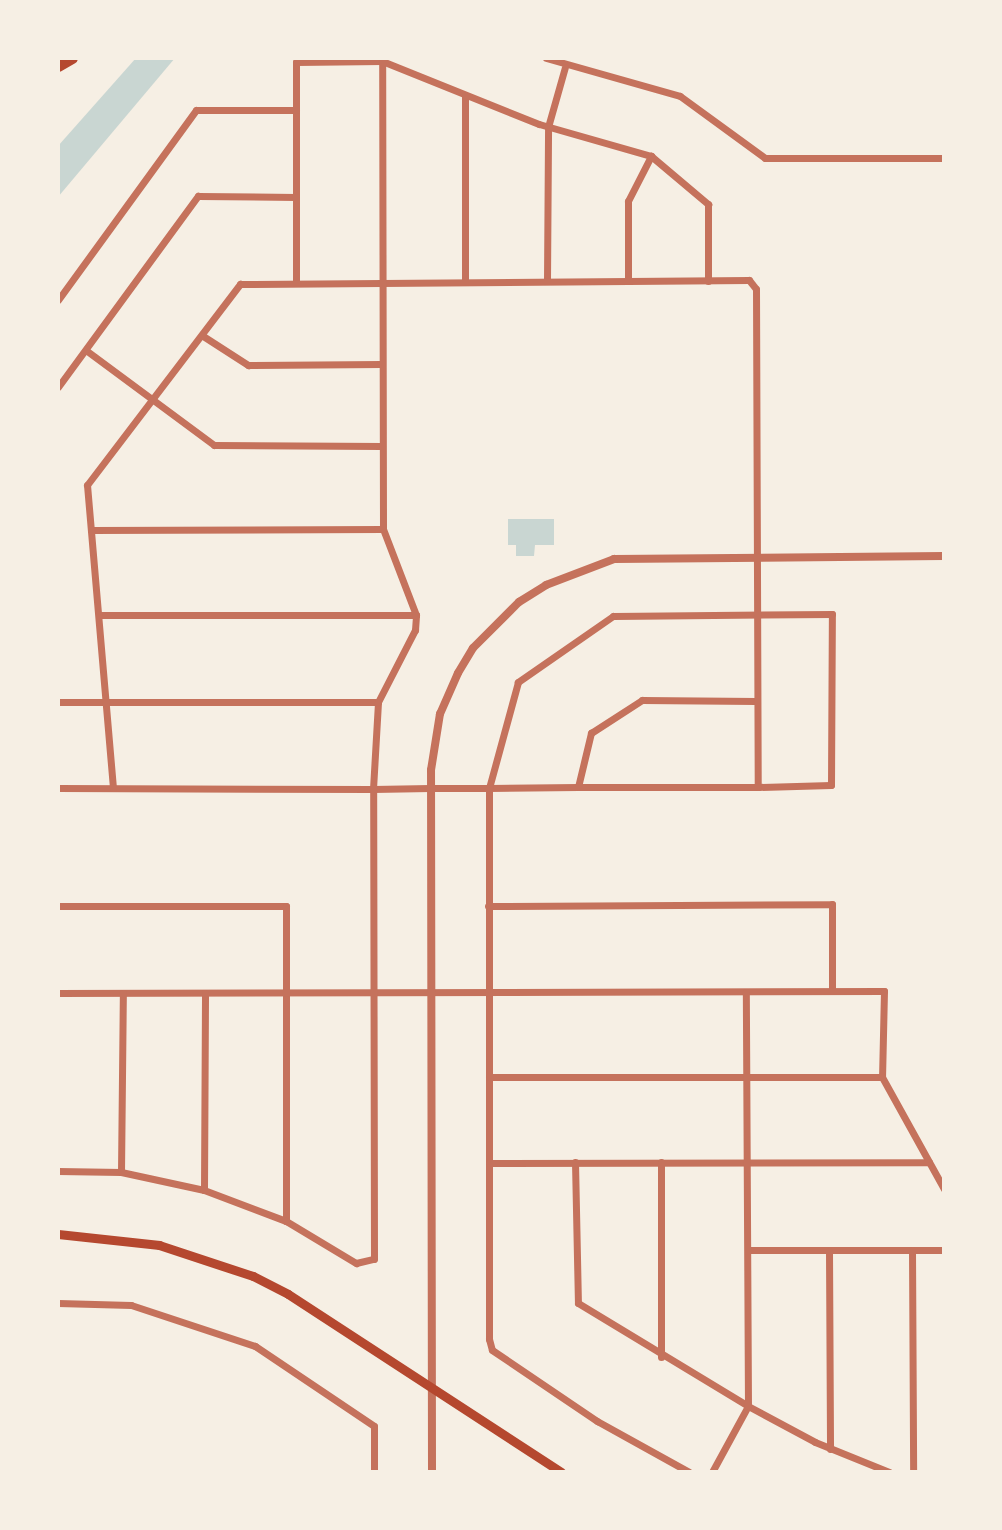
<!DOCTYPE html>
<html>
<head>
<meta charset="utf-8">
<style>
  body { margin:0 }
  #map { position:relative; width:1002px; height:1530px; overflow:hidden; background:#f6efe4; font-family:"Roboto Serif",serif }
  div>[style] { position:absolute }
  .water>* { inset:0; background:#c9d6d2 }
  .minor>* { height:7px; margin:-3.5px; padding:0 3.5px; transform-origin:3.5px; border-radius:3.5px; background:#c5725c }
  .tertiary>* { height:8px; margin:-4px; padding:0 4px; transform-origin:4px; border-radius:4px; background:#c5725c }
  .secondary>* { height:9px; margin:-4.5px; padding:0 4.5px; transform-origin:4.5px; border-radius:4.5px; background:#b5482f }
  .trunk>* { height:11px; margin:-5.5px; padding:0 5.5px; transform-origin:5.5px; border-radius:5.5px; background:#b5482f }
  span { translate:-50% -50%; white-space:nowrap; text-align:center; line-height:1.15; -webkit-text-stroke:8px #f6efe4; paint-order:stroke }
  .frame { position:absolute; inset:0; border:60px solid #f6efe4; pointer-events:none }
</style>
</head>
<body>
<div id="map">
  <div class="water">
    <div style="clip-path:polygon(136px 58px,175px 58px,58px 197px,58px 146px)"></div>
    <div style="clip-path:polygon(508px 519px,554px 519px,554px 545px,535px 545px,534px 556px,516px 556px,516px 545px,508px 545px)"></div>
  </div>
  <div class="minor">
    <div style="left:546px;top:58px;width:139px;rotate:15.8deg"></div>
    <div style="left:680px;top:96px;width:105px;rotate:36.1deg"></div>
    <div style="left:765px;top:158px;width:179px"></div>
    <div style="left:465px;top:95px;width:186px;rotate:90deg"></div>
    <div style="left:547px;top:281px;width:154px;rotate:-89.6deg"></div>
    <div style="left:548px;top:127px;width:62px;rotate:-74.2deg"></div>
    <div style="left:628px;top:281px;width:80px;rotate:-90deg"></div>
    <div style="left:628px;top:201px;width:51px;rotate:-62.9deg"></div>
    <div style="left:296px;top:282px;width:220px;rotate:-90deg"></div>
    <div style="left:296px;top:62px;width:86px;rotate:-0.7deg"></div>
    <div style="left:382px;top:61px;width:169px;rotate:21.9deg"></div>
    <div style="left:539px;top:124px;width:116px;rotate:15.9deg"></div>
    <div style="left:651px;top:156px;width:75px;rotate:40.1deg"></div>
    <div style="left:708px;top:204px;width:77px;rotate:90deg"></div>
    <div style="left:58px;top:300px;width:235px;rotate:-54deg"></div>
    <div style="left:196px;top:110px;width:100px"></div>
    <div style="left:203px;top:336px;width:54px;rotate:32.8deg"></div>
    <div style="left:248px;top:365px;width:133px;rotate:-0.4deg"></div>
    <div style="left:87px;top:351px;width:158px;rotate:36.5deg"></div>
    <div style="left:214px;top:445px;width:168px;rotate:0.3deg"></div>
    <div style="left:58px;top:387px;width:237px;rotate:-53.8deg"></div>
    <div style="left:198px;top:196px;width:98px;rotate:0.6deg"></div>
    <div style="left:91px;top:530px;width:292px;rotate:-0.2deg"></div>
    <div style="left:100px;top:615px;width:316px"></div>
    <div style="left:58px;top:702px;width:320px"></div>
    <div style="left:578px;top:787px;width:56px;rotate:-76.5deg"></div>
    <div style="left:591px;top:733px;width:61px;rotate:-32.9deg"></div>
    <div style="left:642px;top:700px;width:114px;rotate:0.5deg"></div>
    <div style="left:58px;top:788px;width:315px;rotate:0.2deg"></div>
    <div style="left:373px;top:789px;width:57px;rotate:-1deg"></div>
    <div style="left:430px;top:788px;width:59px"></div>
    <div style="left:489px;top:788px;width:89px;rotate:-0.6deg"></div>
    <div style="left:578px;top:787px;width:180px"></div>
    <div style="left:758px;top:787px;width:73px;rotate:-1.6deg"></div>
    <div style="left:831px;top:785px;width:171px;rotate:-89.7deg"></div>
    <div style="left:832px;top:614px;width:219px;rotate:179.5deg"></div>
    <div style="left:613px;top:616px;width:116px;rotate:145.2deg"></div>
    <div style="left:518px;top:682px;width:110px;rotate:105.3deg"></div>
    <div style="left:489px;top:788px;width:551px;rotate:90deg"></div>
    <div style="left:489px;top:1339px;width:11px;rotate:75deg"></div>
    <div style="left:492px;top:1350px;width:127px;rotate:34.1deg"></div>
    <div style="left:597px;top:1421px;width:105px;rotate:29deg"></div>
    <div style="left:113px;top:788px;width:304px;rotate:-94.9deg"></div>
    <div style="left:87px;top:485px;width:253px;rotate:-52.7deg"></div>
    <div style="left:240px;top:284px;width:509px;rotate:-0.45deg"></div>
    <div style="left:749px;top:280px;width:11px;rotate:52deg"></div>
    <div style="left:756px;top:289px;width:498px;rotate:89.8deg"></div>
    <div style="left:58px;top:906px;width:228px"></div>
    <div style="left:286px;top:906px;width:315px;rotate:90deg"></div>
    <div style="left:488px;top:906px;width:344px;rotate:-0.3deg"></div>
    <div style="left:832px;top:904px;width:87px;rotate:90deg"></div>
    <div style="left:58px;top:993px;width:826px;rotate:-0.14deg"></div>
    <div style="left:884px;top:991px;width:86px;rotate:91.3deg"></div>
    <div style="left:882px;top:1077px;width:128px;rotate:61deg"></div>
    <div style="left:489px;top:1077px;width:393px"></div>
    <div style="left:575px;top:1162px;width:141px;rotate:88.8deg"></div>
    <div style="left:578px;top:1303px;width:199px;rotate:31.2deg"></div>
    <div style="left:748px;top:1406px;width:76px;rotate:28.2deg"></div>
    <div style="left:815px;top:1442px;width:80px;rotate:22.1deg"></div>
    <div style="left:489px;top:1163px;width:440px;rotate:-0.1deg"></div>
    <div style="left:58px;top:1171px;width:63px;rotate:0.9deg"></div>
    <div style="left:121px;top:1172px;width:85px;rotate:12.2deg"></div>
    <div style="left:204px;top:1190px;width:88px;rotate:20.7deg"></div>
    <div style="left:286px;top:1221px;width:82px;rotate:31deg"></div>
    <div style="left:356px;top:1263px;width:18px;rotate:-13deg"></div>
    <div style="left:374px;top:1259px;width:470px;rotate:-90.1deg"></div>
    <div style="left:373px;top:789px;width:87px;rotate:-86.7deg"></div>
    <div style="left:378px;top:702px;width:81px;rotate:-62.8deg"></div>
    <div style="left:415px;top:630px;width:15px;rotate:-86deg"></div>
    <div style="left:416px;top:615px;width:92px;rotate:-111deg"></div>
    <div style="left:383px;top:529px;width:468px;rotate:-90.1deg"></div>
    <div style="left:121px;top:1172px;width:179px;rotate:-89.4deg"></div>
    <div style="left:204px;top:1190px;width:197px;rotate:-89.7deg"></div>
    <div style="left:748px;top:1250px;width:196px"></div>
    <div style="left:912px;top:1250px;width:222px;rotate:89.7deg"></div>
    <div style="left:829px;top:1251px;width:198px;rotate:89.7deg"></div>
    <div style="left:58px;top:1303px;width:73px;rotate:1.6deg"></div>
    <div style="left:131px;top:1305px;width:131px;rotate:18.3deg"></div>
    <div style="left:255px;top:1346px;width:143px;rotate:33.9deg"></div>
    <div style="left:374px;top:1426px;width:46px;rotate:90deg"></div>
    <div style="left:661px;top:1357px;width:195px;rotate:-90deg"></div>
    <div style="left:712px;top:1472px;width:75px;rotate:-61.4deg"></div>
    <div style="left:748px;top:1406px;width:414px;rotate:-90.3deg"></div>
  </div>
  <div class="tertiary">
    <div style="left:432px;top:1472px;width:702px;rotate:-90.08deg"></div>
    <div style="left:431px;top:770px;width:57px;rotate:-80.9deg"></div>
    <div style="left:440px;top:714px;width:45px;rotate:-66.3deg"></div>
    <div style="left:458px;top:673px;width:29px;rotate:-59deg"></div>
    <div style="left:473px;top:648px;width:65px;rotate:-45deg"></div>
    <div style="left:519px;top:602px;width:32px;rotate:-32deg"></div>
    <div style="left:546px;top:585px;width:73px;rotate:-20.9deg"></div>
    <div style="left:614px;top:559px;width:330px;rotate:-0.5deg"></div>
  </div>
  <div class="secondary">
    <div style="left:58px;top:1234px;width:102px;rotate:6.2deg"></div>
    <div style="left:159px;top:1245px;width:99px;rotate:18.3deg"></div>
    <div style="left:253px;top:1276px;width:39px;rotate:27deg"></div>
    <div style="left:288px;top:1294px;width:326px;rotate:33.1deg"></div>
  </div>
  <div class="trunk">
    <div style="left:58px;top:66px;width:16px;rotate:-30deg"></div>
  </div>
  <div class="frame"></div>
</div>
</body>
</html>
